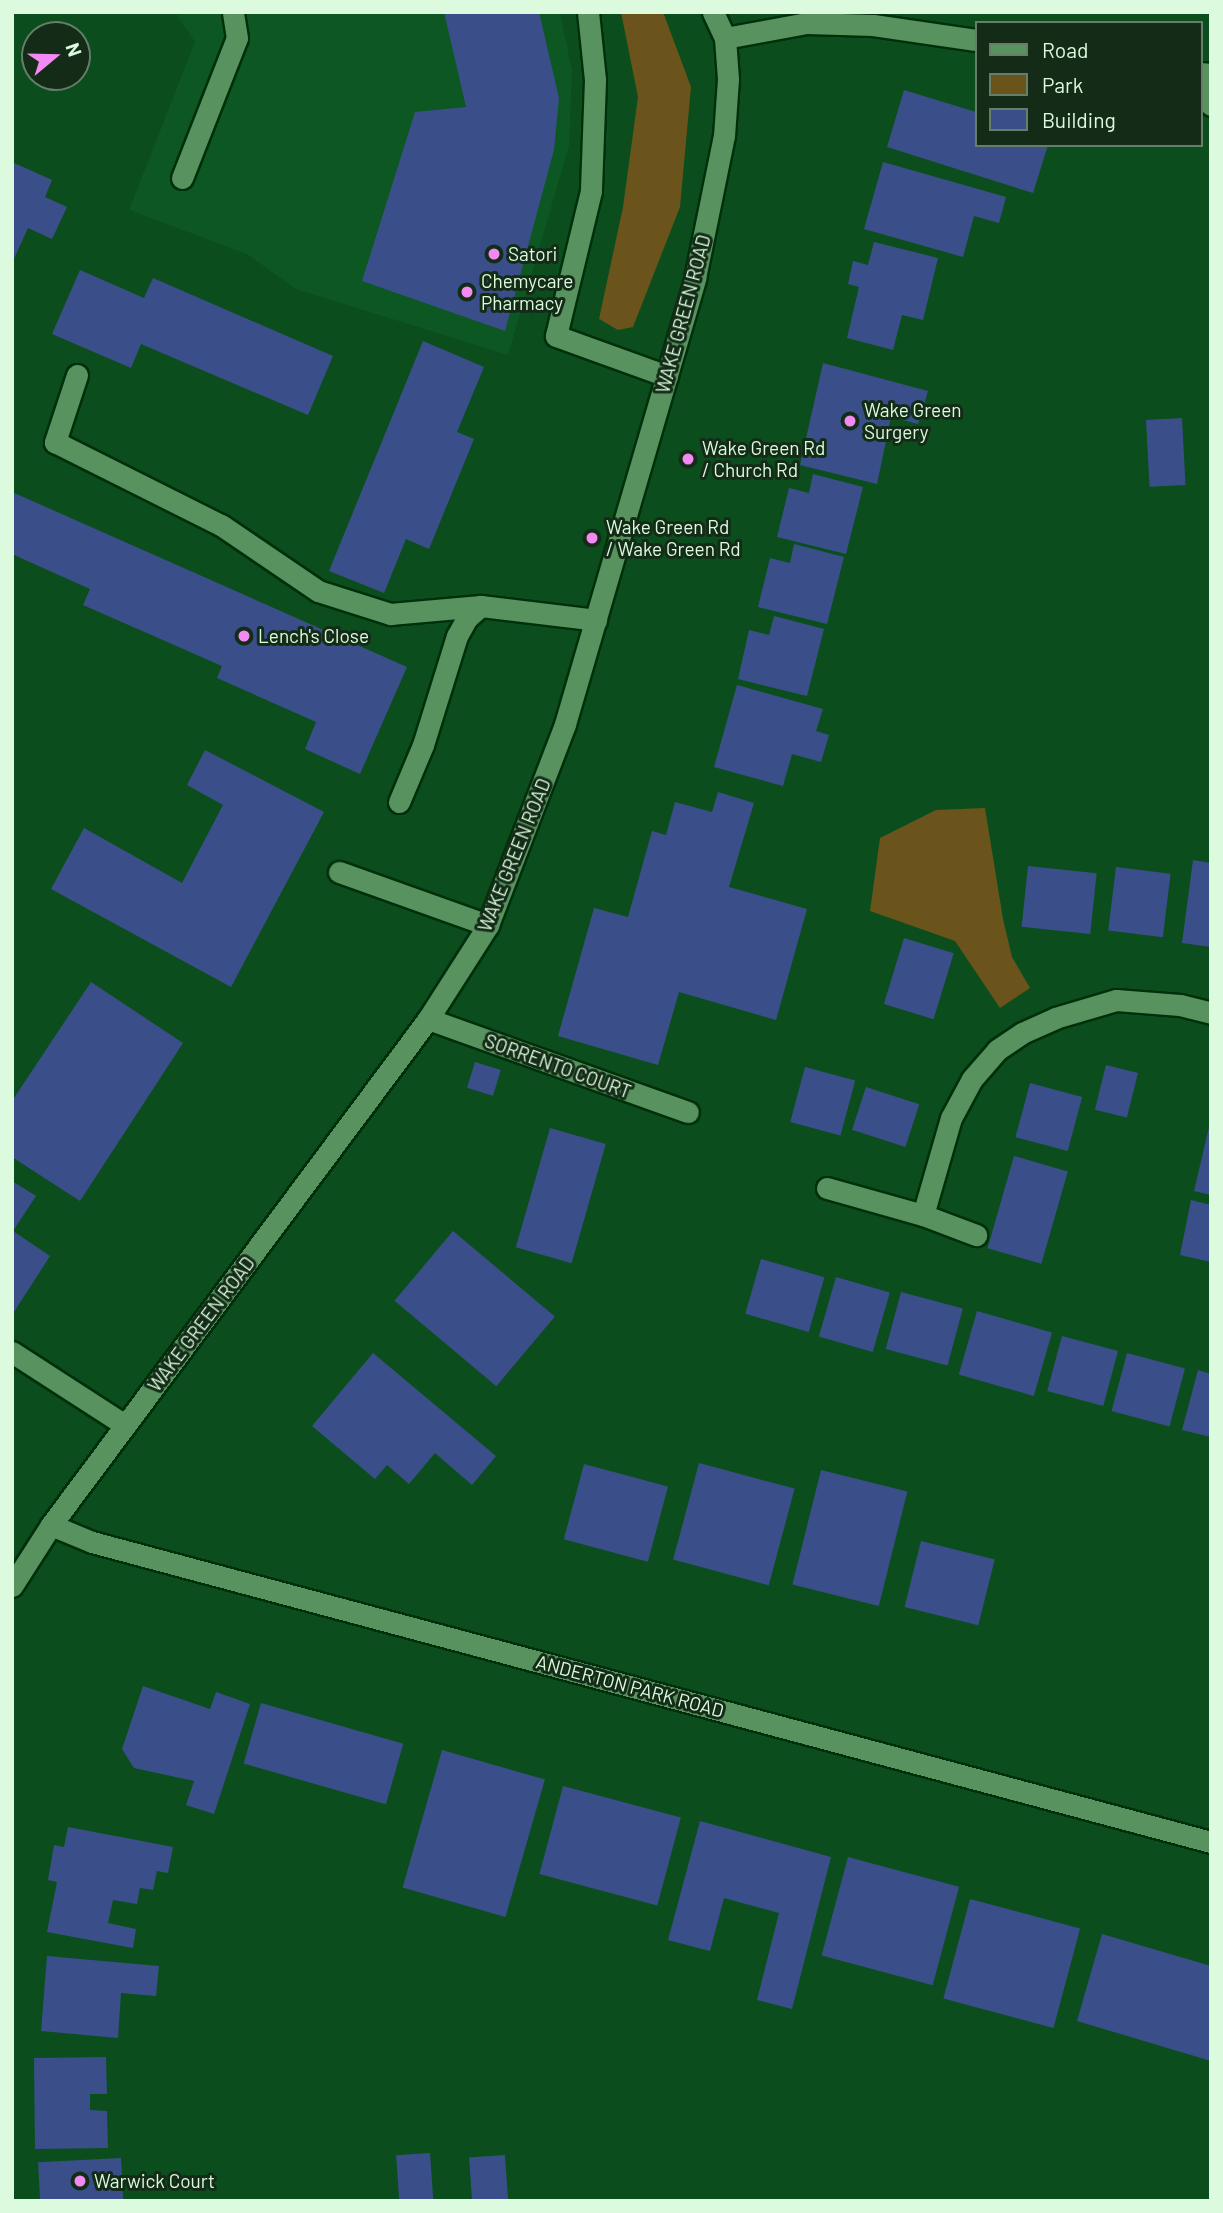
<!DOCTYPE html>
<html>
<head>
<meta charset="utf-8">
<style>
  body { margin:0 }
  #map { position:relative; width:1223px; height:2213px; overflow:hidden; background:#0c4d1d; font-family:Barlow,sans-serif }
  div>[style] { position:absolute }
  .built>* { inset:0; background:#0c5722 }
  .green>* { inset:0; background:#6a541b }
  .building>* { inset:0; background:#3a4f8a; transform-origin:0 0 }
  .roads { filter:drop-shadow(2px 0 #00300b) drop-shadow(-2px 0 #00300b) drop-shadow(0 2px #00300b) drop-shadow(0 -2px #00300b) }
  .service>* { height:21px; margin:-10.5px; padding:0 10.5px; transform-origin:10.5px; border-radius:10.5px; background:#57925f }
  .minor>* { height:21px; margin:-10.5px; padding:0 10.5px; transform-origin:10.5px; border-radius:10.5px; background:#57925f }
  .tertiary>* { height:21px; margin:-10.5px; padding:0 10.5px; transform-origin:10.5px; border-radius:10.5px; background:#57925f }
  .secondary>* { height:21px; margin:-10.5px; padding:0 10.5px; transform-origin:10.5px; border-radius:10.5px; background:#57925f }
  .dots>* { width:19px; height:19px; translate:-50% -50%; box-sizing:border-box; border:4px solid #142c17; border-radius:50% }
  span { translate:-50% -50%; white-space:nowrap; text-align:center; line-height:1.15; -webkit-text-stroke:6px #142c17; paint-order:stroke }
  .poi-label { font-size:19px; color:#dbfade }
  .left { translate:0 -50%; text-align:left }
  .street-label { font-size:19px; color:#dbfade }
  .frame { position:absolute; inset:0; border:14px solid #dbfade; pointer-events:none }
  .legend { position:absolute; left:975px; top:21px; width:228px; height:126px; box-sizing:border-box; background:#142c17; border:2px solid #647e67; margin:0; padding:9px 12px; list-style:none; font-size:21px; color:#dbfade }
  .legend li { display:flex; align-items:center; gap:14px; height:35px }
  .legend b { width:35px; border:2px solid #647e67 }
  .north { position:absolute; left:21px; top:21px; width:70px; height:70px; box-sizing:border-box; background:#142c17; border:2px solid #647e67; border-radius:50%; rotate:71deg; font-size:19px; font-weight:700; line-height:28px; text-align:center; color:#dbfade }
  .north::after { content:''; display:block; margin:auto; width:24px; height:32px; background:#f38af2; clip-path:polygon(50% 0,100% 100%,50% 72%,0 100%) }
</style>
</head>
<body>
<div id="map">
  <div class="built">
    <div style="clip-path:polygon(175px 12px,560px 12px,572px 71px,569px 146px,508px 355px,296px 289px,247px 254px,129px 210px,195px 42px)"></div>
  </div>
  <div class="green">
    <div style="clip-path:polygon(621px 12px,663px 12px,691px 87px,680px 207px,633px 327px,618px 330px,599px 319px,623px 207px,638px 97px)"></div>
    <div style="clip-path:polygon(985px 808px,1003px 919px,1012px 957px,1030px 988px,1000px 1008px,955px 941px,870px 911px,880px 838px,936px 810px)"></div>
  </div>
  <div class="building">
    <div style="clip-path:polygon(444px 12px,539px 12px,559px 98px,554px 150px,505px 331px,362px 281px,415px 112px,466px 107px)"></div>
    <div style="clip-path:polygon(904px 90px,976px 112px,976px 145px,1048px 145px,1033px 193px,887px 147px)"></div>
    <div style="clip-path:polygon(12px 162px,52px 180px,45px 197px,67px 207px,52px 239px,28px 228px,12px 263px)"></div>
    <div style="clip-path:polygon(883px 162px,1006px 197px,999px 223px,974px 216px,963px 257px,864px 229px)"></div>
    <div style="clip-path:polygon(874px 242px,938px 258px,923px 320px,902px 315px,893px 350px,847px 338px,859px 287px,848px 284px,853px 261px,868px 265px)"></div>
    <div style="clip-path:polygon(80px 270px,144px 298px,153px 278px,333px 356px,308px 415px,141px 344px,131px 368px,52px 334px)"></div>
    <div style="clip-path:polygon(423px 341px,484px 367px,457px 432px,474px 439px,429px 549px,406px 539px,384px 593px,329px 571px)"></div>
    <div style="clip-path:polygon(823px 363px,928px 391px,918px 424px,891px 417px,877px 484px,800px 465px)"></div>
    <div style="left:1182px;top:418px;width:67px;height:36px;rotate:87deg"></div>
    <div style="clip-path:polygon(813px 474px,863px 487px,846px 554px,777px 537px,789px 488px,809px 493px)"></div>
    <div style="clip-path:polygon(12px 492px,407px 667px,360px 774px,305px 749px,316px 722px,217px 678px,222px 666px,83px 605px,90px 589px,12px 554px)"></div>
    <div style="clip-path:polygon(794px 544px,844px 557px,827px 624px,758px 607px,770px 558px,790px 563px)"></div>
    <div style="clip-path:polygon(774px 616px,824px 629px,807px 696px,738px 679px,749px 630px,769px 635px)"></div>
    <div style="clip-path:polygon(737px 685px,823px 709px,816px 731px,829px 735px,821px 762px,792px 754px,783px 786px,714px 767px)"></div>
    <div style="clip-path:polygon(205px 750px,324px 812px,231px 987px,51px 889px,84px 828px,182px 883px,223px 805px,187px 785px)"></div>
    <div style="clip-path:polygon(718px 792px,754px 803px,729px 887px,807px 909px,776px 1020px,679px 992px,658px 1065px,558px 1036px,594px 908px,628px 917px,652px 831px,666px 835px,675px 802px,712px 812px)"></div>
    <div style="clip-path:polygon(1193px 860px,1211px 863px,1211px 947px,1182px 943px)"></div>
    <div style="left:1028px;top:866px;width:69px;height:61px;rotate:6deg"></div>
    <div style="left:1116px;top:867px;width:55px;height:64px;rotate:7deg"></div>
    <div style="left:904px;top:938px;width:52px;height:69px;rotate:17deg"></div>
    <div style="clip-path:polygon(91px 982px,183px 1043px,80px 1201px,12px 1157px,12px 1101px)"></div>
    <div style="left:475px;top:1062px;width:27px;height:27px;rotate:17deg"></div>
    <div style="left:1106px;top:1065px;width:33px;height:46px;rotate:14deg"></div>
    <div style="left:805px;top:1067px;width:52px;height:57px;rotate:15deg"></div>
    <div style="left:1030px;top:1083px;width:54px;height:56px;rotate:15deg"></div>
    <div style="left:866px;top:1087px;width:56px;height:45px;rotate:18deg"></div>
    <div style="clip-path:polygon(1210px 1123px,1211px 1124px,1211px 1195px,1194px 1191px)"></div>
    <div style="left:550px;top:1128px;width:58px;height:124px;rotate:16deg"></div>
    <div style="left:1014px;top:1156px;width:56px;height:96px;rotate:16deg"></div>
    <div style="clip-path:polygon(12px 1181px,36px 1196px,13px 1231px,50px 1256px,12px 1315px)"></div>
    <div style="clip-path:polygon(1191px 1200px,1211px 1205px,1211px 1262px,1180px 1255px)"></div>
    <div style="left:453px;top:1231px;width:133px;height:91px;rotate:40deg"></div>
    <div style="left:761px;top:1259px;width:66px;height:57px;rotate:16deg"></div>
    <div style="left:836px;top:1277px;width:56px;height:62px;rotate:16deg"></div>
    <div style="left:901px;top:1292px;width:64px;height:59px;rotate:15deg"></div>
    <div style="left:977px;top:1311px;width:78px;height:66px;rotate:16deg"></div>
    <div style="left:1062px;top:1336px;width:58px;height:57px;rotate:15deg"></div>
    <div style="clip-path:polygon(373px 1353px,496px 1456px,472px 1485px,435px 1453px,409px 1484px,387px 1465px,375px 1479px,312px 1426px)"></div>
    <div style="left:1127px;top:1353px;width:60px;height:60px;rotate:15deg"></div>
    <div style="clip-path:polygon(1198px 1370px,1211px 1374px,1211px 1437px,1182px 1430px)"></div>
    <div style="left:699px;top:1463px;width:99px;height:100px;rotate:15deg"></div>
    <div style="left:584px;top:1464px;width:87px;height:78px;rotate:15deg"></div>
    <div style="left:821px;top:1470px;width:89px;height:118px;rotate:14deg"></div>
    <div style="left:921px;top:1541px;width:76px;height:68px;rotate:14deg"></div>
    <div style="clip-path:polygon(143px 1686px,210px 1709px,216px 1692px,250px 1704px,214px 1814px,186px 1805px,194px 1781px,134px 1768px,122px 1749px)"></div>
    <div style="left:261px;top:1703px;width:148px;height:63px;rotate:16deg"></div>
    <div style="left:442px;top:1750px;width:107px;height:143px;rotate:16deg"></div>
    <div style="left:563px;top:1786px;width:122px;height:91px;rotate:15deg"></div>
    <div style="clip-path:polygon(700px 1821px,831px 1857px,792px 2009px,757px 2000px,779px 1913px,724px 1898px,710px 1951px,668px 1940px)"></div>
    <div style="clip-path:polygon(68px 1827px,173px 1847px,168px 1873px,157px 1871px,153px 1890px,140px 1888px,137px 1904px,113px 1900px,108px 1923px,136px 1929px,133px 1948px,47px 1932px,57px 1882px,48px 1880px,54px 1845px,64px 1847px)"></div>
    <div style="left:848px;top:1857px;width:115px;height:102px;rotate:15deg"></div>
    <div style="left:970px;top:1899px;width:114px;height:103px;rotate:15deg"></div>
    <div style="clip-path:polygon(1102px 1934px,1211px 1966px,1211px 2061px,1077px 2021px)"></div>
    <div style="clip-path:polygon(47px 1956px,159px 1966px,156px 1996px,121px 1993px,118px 2038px,41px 2031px)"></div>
    <div style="clip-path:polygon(106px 2057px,107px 2094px,90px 2094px,90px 2110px,107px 2111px,108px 2148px,35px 2149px,34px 2058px)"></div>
    <div style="left:430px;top:2153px;width:48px;height:34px;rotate:86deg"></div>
    <div style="left:505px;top:2155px;width:46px;height:36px;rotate:86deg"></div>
    <div style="left:121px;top:2158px;width:43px;height:83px;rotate:87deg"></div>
  </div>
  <div class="roads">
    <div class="service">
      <div style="left:588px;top:12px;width:68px;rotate:84.1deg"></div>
      <div style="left:595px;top:80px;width:111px;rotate:92.1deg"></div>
      <div style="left:591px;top:191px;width:149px;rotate:103.6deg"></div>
      <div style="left:556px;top:336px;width:118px;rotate:19.8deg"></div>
      <div style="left:1202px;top:74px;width:32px;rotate:74deg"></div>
      <div style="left:182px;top:178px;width:150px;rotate:-68.6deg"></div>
      <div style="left:237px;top:38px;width:26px;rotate:-99deg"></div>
      <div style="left:399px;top:802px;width:62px;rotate:-67.2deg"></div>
      <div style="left:423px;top:745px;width:114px;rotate:-72.7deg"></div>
      <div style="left:457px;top:636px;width:21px;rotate:-61deg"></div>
      <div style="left:467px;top:618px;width:18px;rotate:-41deg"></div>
      <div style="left:339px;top:872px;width:158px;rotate:19.6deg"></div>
      <div style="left:12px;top:1352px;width:135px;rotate:32.9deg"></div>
    </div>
    <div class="minor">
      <div style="left:77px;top:375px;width:71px;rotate:108.2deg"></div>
      <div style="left:55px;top:442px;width:186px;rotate:26.6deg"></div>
      <div style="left:221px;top:525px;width:117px;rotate:34.2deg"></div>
      <div style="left:318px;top:591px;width:76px;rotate:17.7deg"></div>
      <div style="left:390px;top:614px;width:91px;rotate:-5deg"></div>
      <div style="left:481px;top:606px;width:116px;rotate:6.9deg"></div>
      <div style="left:428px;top:1019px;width:276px;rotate:19.7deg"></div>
      <div style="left:827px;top:1188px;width:100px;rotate:15.7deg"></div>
      <div style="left:923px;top:1215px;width:57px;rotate:20.7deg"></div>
      <div style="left:923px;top:1215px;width:101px;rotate:-73.9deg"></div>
      <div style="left:951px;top:1118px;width:44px;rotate:-61.7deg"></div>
      <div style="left:972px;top:1079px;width:38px;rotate:-49deg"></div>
      <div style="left:997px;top:1050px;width:30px;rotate:-34deg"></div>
      <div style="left:1022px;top:1033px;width:36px;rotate:-24deg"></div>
      <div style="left:1055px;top:1018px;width:64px;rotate:-16.4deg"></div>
      <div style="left:1116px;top:1000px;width:64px;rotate:4.5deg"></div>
      <div style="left:1180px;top:1005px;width:32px;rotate:14deg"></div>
    </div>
    <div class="tertiary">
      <div style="left:725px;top:38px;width:83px;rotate:-10.4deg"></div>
      <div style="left:807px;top:23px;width:66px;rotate:1.7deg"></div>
      <div style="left:873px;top:25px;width:104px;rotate:8.3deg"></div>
      <div style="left:1200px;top:73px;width:11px;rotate:5deg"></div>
      <div style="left:51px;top:1525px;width:44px;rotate:22.5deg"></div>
      <div style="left:92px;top:1542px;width:1159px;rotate:15.01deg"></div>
    </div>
    <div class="secondary">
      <div style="left:12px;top:1586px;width:72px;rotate:-57.4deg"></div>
      <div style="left:51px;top:1525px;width:631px;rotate:-53.31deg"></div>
      <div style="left:428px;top:1019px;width:112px;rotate:-57.4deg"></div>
      <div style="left:488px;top:925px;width:215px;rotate:-69deg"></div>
      <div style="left:565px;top:724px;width:465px;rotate:-73.7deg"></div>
      <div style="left:695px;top:278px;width:145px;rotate:-78.5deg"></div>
      <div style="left:724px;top:136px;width:57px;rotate:-86deg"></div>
      <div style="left:728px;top:79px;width:41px;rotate:-94.2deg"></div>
      <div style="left:725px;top:38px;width:29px;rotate:-115deg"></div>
    </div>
  </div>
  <div class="dots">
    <div style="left:494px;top:254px;background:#f38af2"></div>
    <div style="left:467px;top:292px;background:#f38af2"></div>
    <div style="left:850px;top:421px;background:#f38af2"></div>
    <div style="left:688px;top:459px;background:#f38af2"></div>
    <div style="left:592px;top:538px;background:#f38af2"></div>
    <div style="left:244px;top:636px;background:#f38af2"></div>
    <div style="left:80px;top:2181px;background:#f38af2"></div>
  </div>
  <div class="poi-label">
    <span class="left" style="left:508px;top:254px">Satori</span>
    <span class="left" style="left:481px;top:292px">Chemycare<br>Pharmacy</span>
    <span class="left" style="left:864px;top:421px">Wake Green<br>Surgery</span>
    <span class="left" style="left:702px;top:459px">Wake Green Rd<br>/ Church Rd</span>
    <span class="left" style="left:606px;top:538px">Wake Green Rd<br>/ Wake Green Rd</span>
    <span class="left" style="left:258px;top:636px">Lench's Close</span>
    <span class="left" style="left:94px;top:2181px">Warwick Court</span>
  </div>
  <div class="street-label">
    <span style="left:683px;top:314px;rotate:-75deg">WAKE GREEN ROAD</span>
    <span style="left:514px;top:855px;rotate:-68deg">WAKE GREEN ROAD</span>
    <span style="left:558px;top:1066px;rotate:20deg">SORRENTO COURT</span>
    <span style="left:201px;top:1324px;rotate:-53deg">WAKE GREEN ROAD</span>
    <span style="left:630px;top:1686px;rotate:15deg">ANDERTON PARK ROAD</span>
  </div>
  <div class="frame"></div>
  <ul class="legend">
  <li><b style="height:9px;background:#57925f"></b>Road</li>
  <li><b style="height:19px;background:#6a541b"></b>Park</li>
  <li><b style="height:19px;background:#3a4f8a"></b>Building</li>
  </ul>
  <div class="north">N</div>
</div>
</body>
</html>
